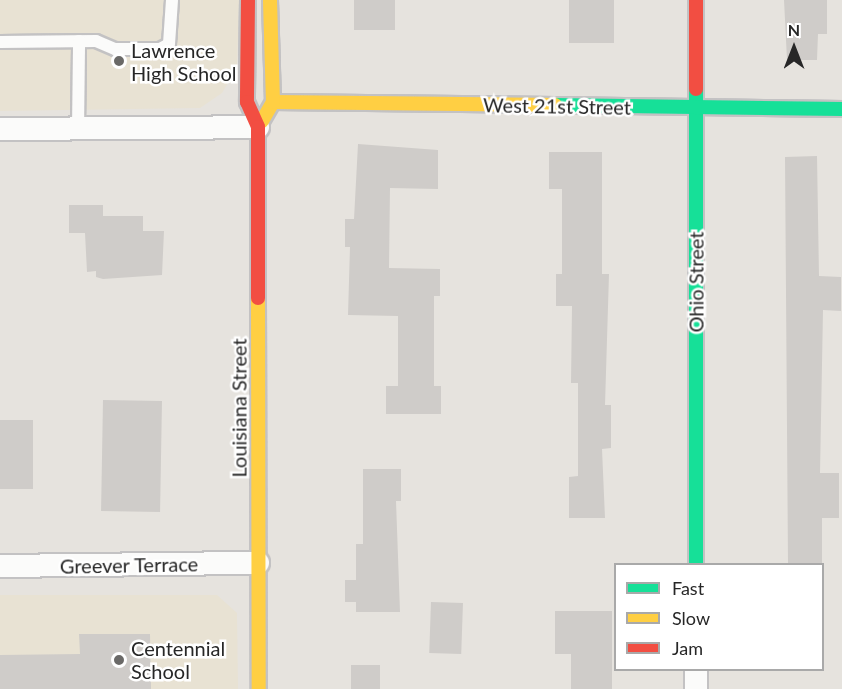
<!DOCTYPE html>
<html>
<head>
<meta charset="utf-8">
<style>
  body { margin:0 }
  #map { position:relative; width:842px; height:689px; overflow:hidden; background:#e6e3de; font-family:Lato,sans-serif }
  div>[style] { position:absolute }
  .education>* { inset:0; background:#e8e2d3 }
  .building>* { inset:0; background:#cfccc9; transform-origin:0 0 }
  .roads { filter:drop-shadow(2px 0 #c3c2c3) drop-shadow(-2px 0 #c3c2c3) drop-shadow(0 2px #c3c2c3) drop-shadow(0 -2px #c3c2c3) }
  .lane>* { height:12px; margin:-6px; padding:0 6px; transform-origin:6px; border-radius:6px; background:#fbfbfa }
  .street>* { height:22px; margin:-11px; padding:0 11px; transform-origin:11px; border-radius:11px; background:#fbfbfa }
  .fast>* { height:14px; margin:-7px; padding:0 7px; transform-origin:7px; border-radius:7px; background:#16e098 }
  .slow>* { height:14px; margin:-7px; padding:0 7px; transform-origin:7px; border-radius:7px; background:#ffcf43 }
  .jam>* { height:14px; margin:-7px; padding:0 7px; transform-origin:7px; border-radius:7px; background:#f24e42 }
  .dots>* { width:16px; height:16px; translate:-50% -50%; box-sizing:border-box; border:3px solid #fff; border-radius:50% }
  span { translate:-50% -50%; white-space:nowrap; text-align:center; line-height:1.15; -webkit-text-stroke:5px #fff; paint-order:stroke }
  .poi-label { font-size:20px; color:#272727 }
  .left { translate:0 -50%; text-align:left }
  .street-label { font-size:20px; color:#272727 }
  .legend { position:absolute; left:614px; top:563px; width:210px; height:108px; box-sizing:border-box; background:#fff; border:2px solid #a9a9a9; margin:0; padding:8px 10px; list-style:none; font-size:18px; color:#272727 }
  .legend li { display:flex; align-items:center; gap:12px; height:30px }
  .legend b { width:30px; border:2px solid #a9a9a9 }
  .north { position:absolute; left:764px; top:18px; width:60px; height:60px; -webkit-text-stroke:4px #fff; paint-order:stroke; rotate:0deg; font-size:16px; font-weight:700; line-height:24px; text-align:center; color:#272727 }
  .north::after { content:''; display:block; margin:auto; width:21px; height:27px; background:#272727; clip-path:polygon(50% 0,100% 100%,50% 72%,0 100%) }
</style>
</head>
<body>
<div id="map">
  <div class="education">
    <div style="clip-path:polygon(0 0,239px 0,237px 68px,222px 93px,200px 108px,0 111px)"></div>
    <div style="clip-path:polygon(0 595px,217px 595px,237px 613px,238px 689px,0 689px)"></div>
  </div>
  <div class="building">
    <div style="left:354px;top:0;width:41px;height:30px"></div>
    <div style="left:569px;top:0;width:45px;height:43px"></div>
    <div style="clip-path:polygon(784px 0,827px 0,827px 34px,818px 34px,817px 60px,787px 60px)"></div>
    <div style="clip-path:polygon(358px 144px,438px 150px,438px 189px,390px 188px,389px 268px,440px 269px,440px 296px,434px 296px,434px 386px,441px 386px,441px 414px,386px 414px,386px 386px,398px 386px,398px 316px,348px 315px,350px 247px,345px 247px,345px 219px,354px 219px)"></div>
    <div style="clip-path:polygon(549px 152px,602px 152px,602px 274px,609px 274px,605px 405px,611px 405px,611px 448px,602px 449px,605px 518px,569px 518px,569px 477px,578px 476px,578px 383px,571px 383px,572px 306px,556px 306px,556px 274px,562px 274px,562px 189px,549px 189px)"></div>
    <div style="clip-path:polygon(817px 156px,819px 276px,841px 277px,841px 311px,823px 310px,820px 473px,839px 473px,839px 518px,822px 518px,822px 564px,788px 564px,785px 157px)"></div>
    <div style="clip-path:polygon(69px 205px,103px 205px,103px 216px,143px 216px,143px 231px,164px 231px,162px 275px,103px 279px,96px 277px,96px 271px,87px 272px,85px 233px,69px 233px)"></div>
    <div style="left:103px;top:400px;width:59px;height:111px;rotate:1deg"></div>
    <div style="left:0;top:420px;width:33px;height:69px"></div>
    <div style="clip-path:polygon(363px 469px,401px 469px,401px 501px,396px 501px,400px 612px,356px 612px,356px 602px,345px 602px,345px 580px,356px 580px,356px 544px,363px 544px)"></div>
    <div style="left:431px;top:602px;width:32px;height:51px;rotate:2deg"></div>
    <div style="clip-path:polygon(555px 611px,612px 611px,612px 689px,571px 689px,571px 654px,555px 654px)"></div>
    <div style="clip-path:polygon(79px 634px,150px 634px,151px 689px,0 689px,0 655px,80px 654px)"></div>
    <div style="left:351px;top:665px;width:29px;height:24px"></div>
  </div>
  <div class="roads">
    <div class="lane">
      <div style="left:0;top:42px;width:96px;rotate:-0.6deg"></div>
      <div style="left:96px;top:41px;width:21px;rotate:23deg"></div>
      <div style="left:115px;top:49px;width:45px"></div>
      <div style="left:160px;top:49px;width:10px;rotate:-29deg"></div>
      <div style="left:169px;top:44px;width:44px;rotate:-86.1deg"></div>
      <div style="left:78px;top:129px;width:88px;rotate:-89.3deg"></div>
    </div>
    <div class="street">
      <div style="left:0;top:129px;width:258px;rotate:-0.4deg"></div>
      <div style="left:0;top:566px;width:258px;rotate:-0.7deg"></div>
      <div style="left:696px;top:689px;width:19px;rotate:-90deg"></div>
    </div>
    <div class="fast">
      <div style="left:696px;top:89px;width:475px;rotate:90deg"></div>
      <div style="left:555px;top:105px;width:287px;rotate:0.8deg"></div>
    </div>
    <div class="slow">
      <div style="left:273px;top:102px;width:282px;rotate:0.6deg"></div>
      <div style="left:262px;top:121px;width:22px;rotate:-60deg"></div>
      <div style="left:273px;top:102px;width:102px;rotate:-91.7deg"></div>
      <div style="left:258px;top:298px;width:391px;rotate:89.9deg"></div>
    </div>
    <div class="jam">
      <div style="left:248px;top:0;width:102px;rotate:90.6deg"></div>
      <div style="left:247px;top:102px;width:27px;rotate:66deg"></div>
      <div style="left:258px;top:127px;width:171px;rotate:90deg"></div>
      <div style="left:696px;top:0;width:89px;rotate:90deg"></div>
    </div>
  </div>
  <div class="dots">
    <div style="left:119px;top:61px;background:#6a6967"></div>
    <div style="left:119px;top:660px;background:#6a6967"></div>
  </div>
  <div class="poi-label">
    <span class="left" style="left:131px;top:62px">Lawrence<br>High School</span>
    <span class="left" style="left:131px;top:660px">Centennial<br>School</span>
  </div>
  <div class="street-label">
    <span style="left:557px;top:106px;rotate:1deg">West 21st Street</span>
    <span style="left:696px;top:282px;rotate:-90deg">Ohio Street</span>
    <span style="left:239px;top:408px;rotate:-90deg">Louisiana Street</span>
    <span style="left:129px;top:565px;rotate:-1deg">Greever Terrace</span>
  </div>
  <ul class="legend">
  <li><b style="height:8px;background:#16e098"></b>Fast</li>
  <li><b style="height:8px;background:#ffcf43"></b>Slow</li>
  <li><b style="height:8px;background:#f24e42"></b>Jam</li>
  </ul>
  <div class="north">N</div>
</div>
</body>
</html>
